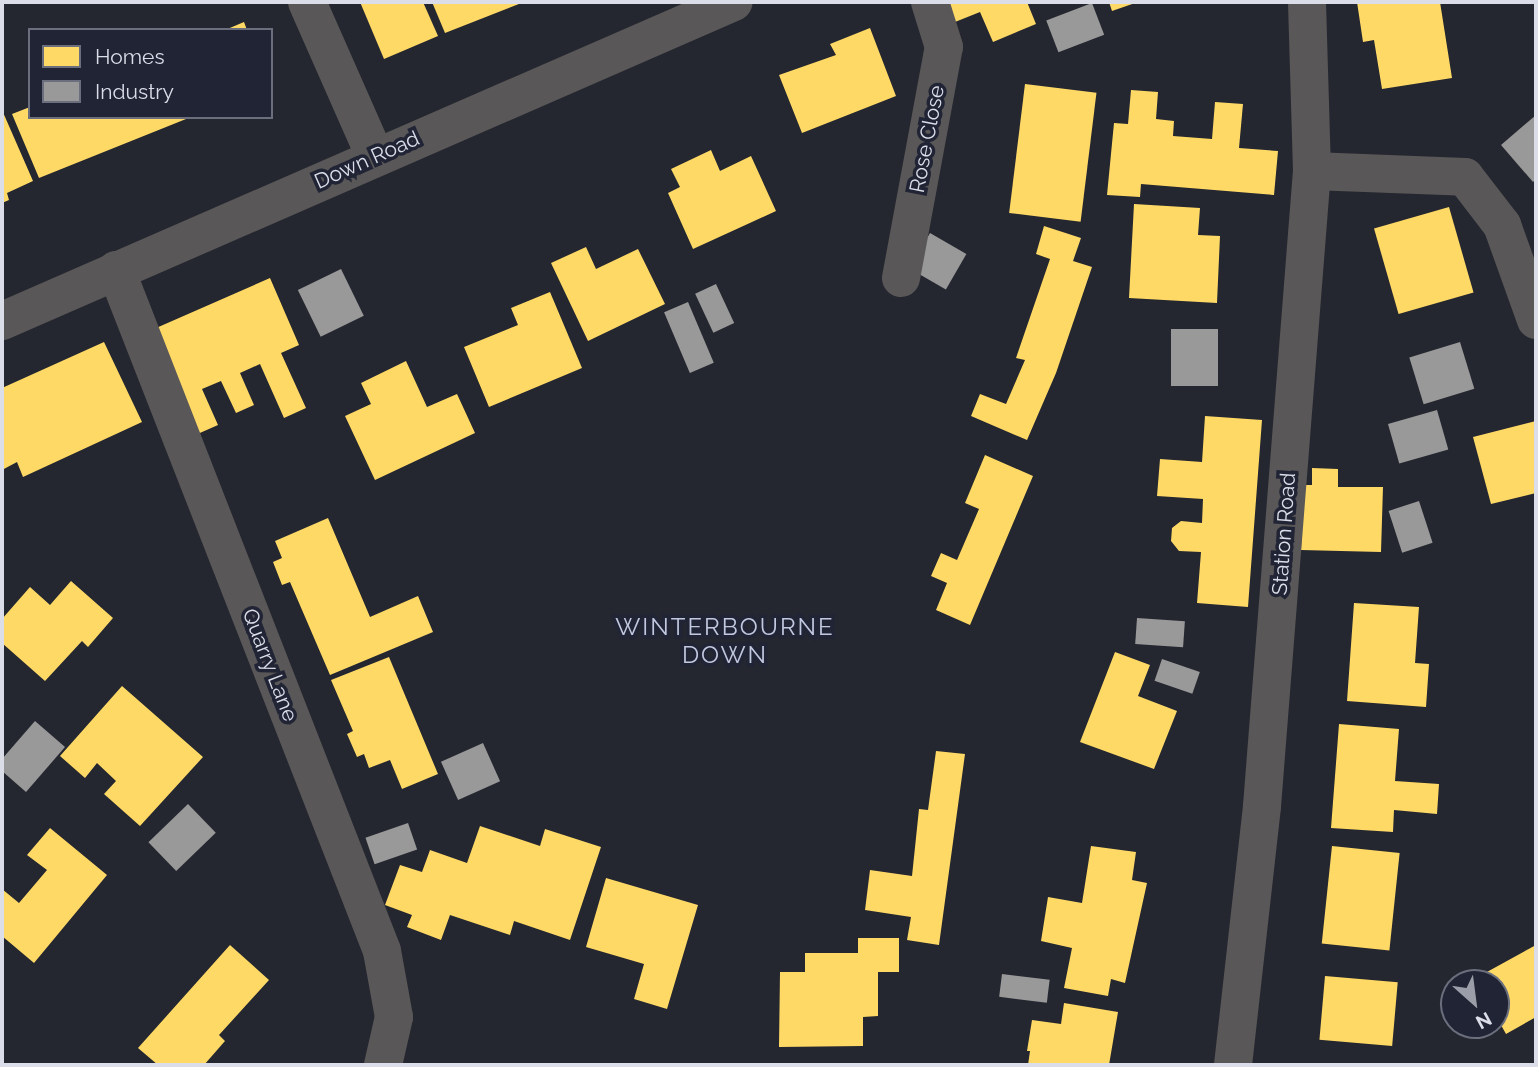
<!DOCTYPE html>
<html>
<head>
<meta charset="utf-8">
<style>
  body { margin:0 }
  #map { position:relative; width:1538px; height:1067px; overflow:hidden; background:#252730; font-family:Raleway,sans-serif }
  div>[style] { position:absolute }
  .homes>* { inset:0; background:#ffd966; transform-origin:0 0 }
  .industry>* { inset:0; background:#999; transform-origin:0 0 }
  .minor>* { height:38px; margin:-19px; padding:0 19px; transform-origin:19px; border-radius:19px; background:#595757 }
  span { translate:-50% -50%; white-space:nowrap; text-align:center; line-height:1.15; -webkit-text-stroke:7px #202435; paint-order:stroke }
  .street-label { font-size:21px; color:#dbdee9 }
  .quarter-label { font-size:24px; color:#c2c8df; letter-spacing:2px }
  .frame { position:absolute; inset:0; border:4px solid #dbdee9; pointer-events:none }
  .legend { position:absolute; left:28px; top:28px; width:245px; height:91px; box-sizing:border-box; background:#202435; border:2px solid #6b6e7d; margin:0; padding:9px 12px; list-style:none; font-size:21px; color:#dbdee9 }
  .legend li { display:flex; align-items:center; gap:14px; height:35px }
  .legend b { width:35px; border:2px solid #6b6e7d }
  .north { position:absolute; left:1440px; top:969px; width:70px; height:70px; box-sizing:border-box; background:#202435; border:2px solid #6b6e7d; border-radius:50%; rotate:152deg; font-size:19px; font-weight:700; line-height:28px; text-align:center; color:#dbdee9 }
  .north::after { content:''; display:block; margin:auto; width:24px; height:32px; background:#9b9ea8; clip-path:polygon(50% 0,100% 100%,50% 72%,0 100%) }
</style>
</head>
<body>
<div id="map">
  <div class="homes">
    <div style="clip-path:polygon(360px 2px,423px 2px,438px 36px,384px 59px)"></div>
    <div style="clip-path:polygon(432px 2px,524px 2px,445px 33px)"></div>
    <div style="clip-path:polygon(947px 2px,1027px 2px,1036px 24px,993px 42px,980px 12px,955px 22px)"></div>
    <div style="clip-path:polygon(1109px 2px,1138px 2px,1112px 11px)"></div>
    <div style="clip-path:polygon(1357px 2px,1440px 2px,1452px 78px,1382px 89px,1374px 40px,1363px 42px)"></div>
    <div style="clip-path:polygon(244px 22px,247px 30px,225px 30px)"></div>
    <div style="clip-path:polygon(870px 28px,896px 96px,802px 133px,779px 75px,836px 55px,830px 44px)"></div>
    <div style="left:1025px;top:84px;width:72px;height:130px;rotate:7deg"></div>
    <div style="clip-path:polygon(1131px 90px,1158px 92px,1156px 119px,1174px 121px,1173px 136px,1212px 139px,1215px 102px,1243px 104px,1239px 148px,1278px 151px,1274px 195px,1141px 184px,1140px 197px,1107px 195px,1114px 123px,1128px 124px)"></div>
    <div style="clip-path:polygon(30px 107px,30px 117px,191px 117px,39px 178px,12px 114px)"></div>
    <div style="clip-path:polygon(2px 110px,33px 181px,7px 193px,9px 200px,2px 203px)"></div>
    <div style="clip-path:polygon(711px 150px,720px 171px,751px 156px,776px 211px,693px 249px,668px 193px,680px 187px,671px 169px)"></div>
    <div style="clip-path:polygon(1134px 204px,1200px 208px,1198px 235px,1220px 236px,1217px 303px,1129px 298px)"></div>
    <div style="left:1449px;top:207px;width:89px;height:78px;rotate:74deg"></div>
    <div style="clip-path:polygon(1044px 226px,1081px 238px,1073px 261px,1092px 267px,1056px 373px,1027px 440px,971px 416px,980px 394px,1006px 404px,1025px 360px,1016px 358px,1050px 259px,1036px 254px)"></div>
    <div style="clip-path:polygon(586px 247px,596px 269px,638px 249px,665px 304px,588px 341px,551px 263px)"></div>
    <div style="clip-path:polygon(270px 278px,299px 345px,281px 353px,306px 408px,284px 418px,260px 364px,240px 373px,254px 405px,236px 413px,221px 381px,202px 389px,218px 425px,193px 436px,147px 332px)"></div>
    <div style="clip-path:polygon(550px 292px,582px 368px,489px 407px,464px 347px,518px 325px,511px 308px)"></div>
    <div style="clip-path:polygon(104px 342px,142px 422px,23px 477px,17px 462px,2px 470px,2px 388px)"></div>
    <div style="clip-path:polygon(406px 361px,427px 407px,457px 394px,475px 433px,375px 480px,345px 416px,371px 404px,361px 383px)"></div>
    <div style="clip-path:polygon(1205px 416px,1262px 420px,1248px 607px,1197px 603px,1201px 552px,1179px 551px,1171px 541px,1172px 528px,1181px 521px,1202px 523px,1203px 499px,1157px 496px,1160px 459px,1202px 462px)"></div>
    <div style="clip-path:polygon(1536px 421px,1536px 493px,1491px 504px,1473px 437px)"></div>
    <div style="clip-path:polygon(985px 455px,1033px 476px,970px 625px,936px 610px,947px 583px,931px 576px,941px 553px,957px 560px,979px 509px,965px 503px)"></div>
    <div style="clip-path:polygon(1312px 468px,1338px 469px,1338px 487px,1383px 487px,1381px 552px,1301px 550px,1303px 485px,1312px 485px)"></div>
    <div style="clip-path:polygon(328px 518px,370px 617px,418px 596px,433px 632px,330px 675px,290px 582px,282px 585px,273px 562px,282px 558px,275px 541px)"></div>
    <div style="clip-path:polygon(71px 581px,113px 618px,88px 647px,82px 641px,45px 681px,2px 643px,2px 619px,30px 587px,50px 605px)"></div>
    <div style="clip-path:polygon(1354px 603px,1419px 607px,1415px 663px,1429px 664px,1426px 707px,1347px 701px)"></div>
    <div style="clip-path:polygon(1115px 652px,1150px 665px,1138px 696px,1177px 711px,1154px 769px,1080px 742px)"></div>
    <div style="clip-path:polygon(389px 657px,438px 774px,402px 789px,390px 760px,369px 768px,364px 754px,357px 757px,347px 734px,353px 731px,331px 680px)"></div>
    <div style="clip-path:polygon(122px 686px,203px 757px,140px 826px,104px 794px,116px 781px,97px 763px,85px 778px,60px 756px)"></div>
    <div style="clip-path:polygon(1339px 724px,1399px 729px,1395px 781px,1439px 784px,1437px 814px,1394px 810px,1393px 832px,1331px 828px)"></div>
    <div style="clip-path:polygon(936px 751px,965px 754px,939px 945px,907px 940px,911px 917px,865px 910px,870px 870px,912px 876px,919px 809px,928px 810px)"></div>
    <div style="clip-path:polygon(480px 826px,540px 846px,545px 829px,601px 847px,570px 940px,514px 921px,510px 935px,450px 915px,441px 940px,407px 927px,412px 915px,385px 905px,400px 865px,422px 872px,430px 850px,467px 863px)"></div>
    <div style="clip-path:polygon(50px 828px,107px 875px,34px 963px,2px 936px,2px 889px,19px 903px,47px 870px,27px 855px)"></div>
    <div style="clip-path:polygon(1091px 846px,1136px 852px,1132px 880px,1147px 883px,1125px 983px,1111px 979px,1108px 996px,1064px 988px,1072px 948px,1041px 941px,1048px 897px,1082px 903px)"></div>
    <div style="left:1332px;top:846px;width:68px;height:98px;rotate:6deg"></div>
    <div style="clip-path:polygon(606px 878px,698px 905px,667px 1009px,634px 999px,644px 964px,586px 947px)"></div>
    <div style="clip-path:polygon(858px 938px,899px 938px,899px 972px,878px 972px,878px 1016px,863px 1017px,863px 1046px,779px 1047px,780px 972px,805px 972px,805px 953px,858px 953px)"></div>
    <div style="clip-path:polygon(230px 945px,269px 980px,219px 1035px,225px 1041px,204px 1065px,158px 1065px,138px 1048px)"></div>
    <div style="clip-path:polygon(1536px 945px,1536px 1017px,1506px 1034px,1496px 1016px,1496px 983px,1478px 983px,1476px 978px)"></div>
    <div style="left:1325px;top:976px;width:73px;height:64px;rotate:5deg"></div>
    <div style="clip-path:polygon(1064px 1003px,1118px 1012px,1109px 1065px,1028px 1065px,1030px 1051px,1027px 1051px,1032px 1020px,1061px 1024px)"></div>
  </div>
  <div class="industry">
    <div style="left:1092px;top:3px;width:34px;height:49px;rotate:69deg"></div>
    <div style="clip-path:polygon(1536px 115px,1536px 179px,1533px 182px,1501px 145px)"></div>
    <div style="left:930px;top:233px;width:42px;height:41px;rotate:30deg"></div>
    <div style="left:341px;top:269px;width:52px;height:48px;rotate:64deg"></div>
    <div style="left:716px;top:284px;width:43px;height:23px;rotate:65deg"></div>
    <div style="left:688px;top:302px;width:66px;height:26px;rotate:67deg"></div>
    <div style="left:1171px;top:329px;width:47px;height:57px"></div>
    <div style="left:1460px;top:342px;width:49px;height:53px;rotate:73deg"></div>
    <div style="left:1437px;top:410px;width:41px;height:51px;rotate:74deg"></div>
    <div style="left:1419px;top:501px;width:44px;height:32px;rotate:72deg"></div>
    <div style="left:1137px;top:618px;width:48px;height:26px;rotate:4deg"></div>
    <div style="left:1162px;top:659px;width:40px;height:23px;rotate:19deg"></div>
    <div style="clip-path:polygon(35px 721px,65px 747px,26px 792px,2px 771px,2px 759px)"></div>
    <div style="left:483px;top:743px;width:42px;height:46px;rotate:66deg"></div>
    <div style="left:188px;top:804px;width:40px;height:55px;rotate:46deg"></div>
    <div style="left:408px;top:823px;width:28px;height:45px;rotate:71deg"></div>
    <div style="left:1002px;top:974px;width:48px;height:23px;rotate:7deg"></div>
  </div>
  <div class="minor">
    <div style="left:307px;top:2px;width:168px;rotate:66.2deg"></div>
    <div style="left:1312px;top:171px;width:153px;rotate:2.2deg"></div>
    <div style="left:1465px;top:177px;width:61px;rotate:52.4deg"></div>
    <div style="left:1502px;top:225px;width:101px;rotate:70.3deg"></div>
    <div style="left:116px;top:270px;width:731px;rotate:68.66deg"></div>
    <div style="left:382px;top:951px;width:67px;rotate:79.7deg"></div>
    <div style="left:394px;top:1017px;width:49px;rotate:102.9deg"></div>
    <div style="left:901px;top:278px;width:235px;rotate:-79.5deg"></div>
    <div style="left:944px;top:47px;width:47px;rotate:-107.3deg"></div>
    <div style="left:2px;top:321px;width:798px;rotate:-23.55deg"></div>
    <div style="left:1233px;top:1065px;width:261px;rotate:-83.6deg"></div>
    <div style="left:1262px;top:806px;width:637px;rotate:-85.5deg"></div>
    <div style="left:1312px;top:171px;width:169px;rotate:-91.7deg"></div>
  </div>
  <div class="street-label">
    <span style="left:927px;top:139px;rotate:-79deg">Rose Close</span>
    <span style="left:367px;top:160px;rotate:-24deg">Down Road</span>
    <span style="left:1284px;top:534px;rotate:-86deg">Station Road</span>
    <span style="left:270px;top:665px;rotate:69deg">Quarry Lane</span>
  </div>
  <div class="quarter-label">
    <span style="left:725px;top:641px">WINTERBOURNE<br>DOWN</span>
  </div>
  <div class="frame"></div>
  <ul class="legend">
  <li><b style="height:19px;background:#ffd966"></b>Homes</li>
  <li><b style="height:19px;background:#999"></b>Industry</li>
  </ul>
  <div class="north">N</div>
</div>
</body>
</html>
